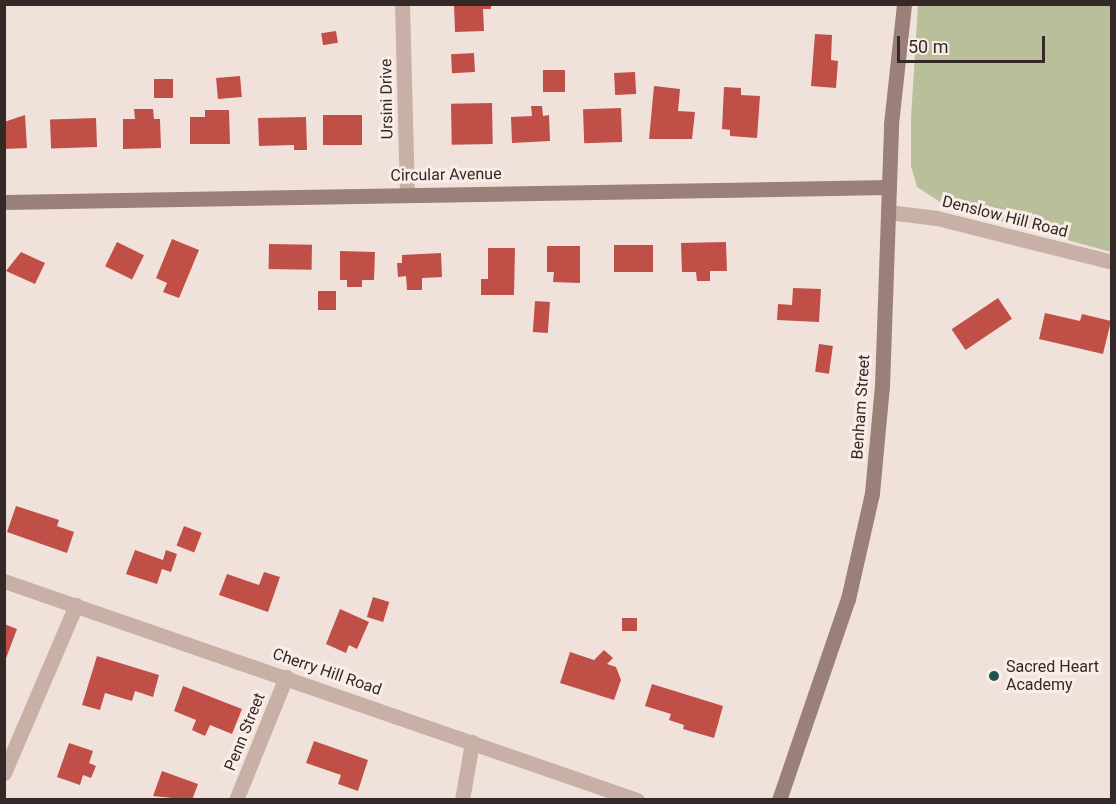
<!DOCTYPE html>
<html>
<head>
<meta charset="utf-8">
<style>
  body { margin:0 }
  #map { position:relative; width:1116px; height:804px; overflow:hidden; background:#f0e2db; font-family:Roboto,sans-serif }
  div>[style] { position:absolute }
  .green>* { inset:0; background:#b9bf9b }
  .building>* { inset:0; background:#c04f48; transform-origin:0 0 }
  .street>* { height:15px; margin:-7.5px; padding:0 7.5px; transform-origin:7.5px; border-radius:7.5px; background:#c8b0a7 }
  .secondary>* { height:15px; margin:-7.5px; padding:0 7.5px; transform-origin:7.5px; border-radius:7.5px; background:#9b7f79 }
  .dots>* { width:16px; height:16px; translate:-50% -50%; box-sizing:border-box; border:3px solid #f8ede7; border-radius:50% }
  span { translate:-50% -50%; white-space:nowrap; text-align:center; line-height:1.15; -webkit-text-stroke:6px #f8ede7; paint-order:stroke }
  .street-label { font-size:16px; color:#352927 }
  .poi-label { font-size:16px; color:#352927 }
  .left { translate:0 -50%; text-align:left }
  .frame { position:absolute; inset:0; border:6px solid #352927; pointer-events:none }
  .scale { position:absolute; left:897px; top:36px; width:148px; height:27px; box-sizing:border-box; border:3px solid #352927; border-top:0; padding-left:8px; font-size:18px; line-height:21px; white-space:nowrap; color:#352927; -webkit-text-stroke:4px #f8ede7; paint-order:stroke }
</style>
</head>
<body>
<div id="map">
  <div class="green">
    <div style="clip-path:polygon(918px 5px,1111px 5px,1111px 252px,948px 207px,917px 187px,911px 166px,911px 118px)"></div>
  </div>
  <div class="building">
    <div style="clip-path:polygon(454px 4px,491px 4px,491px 9px,483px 9px,484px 31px,455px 32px)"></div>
    <div style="left:336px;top:31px;width:12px;height:15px;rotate:81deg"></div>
    <div style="clip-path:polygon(815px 34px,832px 35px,831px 60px,838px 61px,836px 88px,811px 86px)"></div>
    <div style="left:474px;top:53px;width:19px;height:23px;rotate:87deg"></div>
    <div style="left:565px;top:70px;width:22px;height:22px;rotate:90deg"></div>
    <div style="left:635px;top:72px;width:22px;height:21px;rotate:87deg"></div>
    <div style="left:240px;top:76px;width:21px;height:24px;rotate:85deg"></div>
    <div style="left:154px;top:79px;width:19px;height:19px"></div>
    <div style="clip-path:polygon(654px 86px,680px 89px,678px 111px,695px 112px,692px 139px,649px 139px)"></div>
    <div style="clip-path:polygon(724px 87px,741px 88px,741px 95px,760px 96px,757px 138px,730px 136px,730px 130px,722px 129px)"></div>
    <div style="left:492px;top:103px;width:41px;height:41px;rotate:89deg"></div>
    <div style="clip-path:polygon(531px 106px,542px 106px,543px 116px,549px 115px,550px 141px,512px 143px,511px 117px,532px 116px)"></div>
    <div style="left:621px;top:108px;width:34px;height:38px;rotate:88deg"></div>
    <div style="clip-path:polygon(134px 109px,153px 109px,154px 119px,160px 119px,161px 148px,123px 149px,123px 119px,135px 119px)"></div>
    <div style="clip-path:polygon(205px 110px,229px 110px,230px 144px,190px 144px,190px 117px,205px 117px)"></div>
    <div style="clip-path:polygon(25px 115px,27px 148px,4px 149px,4px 122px)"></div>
    <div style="left:323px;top:115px;width:39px;height:30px"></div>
    <div style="clip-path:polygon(306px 117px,307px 150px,294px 150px,294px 145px,259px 146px,258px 118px)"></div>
    <div style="left:96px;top:118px;width:29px;height:46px;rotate:88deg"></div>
    <div style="clip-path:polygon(172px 239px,199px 250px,179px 298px,163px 292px,167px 283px,156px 278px)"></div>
    <div style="left:117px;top:242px;width:30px;height:27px;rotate:26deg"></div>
    <div style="clip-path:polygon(726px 242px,727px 271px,710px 271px,710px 281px,697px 281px,696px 272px,682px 272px,681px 243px)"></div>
    <div style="left:269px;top:244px;width:43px;height:25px;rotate:1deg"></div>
    <div style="left:653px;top:245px;width:27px;height:39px;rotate:90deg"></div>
    <div style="clip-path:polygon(547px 246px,580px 246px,580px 283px,553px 282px,554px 272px,547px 272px)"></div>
    <div style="clip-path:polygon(488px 248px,515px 248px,514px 295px,481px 295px,481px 279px,488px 279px)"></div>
    <div style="clip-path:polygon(340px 251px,375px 252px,374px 280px,362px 280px,362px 287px,347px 287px,347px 280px,340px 280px)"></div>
    <div style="clip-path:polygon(21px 252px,45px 263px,35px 284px,6px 271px)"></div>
    <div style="clip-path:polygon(441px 253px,442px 277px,422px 278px,422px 290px,407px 290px,406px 276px,398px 277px,397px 263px,402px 263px,402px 255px)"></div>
    <div style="clip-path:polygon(793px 288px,821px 289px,819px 322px,777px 320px,778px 304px,792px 305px)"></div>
    <div style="left:318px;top:291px;width:18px;height:19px"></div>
    <div style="left:998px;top:298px;width:25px;height:56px;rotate:56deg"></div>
    <div style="left:535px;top:301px;width:15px;height:31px;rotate:4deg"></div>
    <div style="clip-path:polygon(1045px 313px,1080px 321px,1082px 314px,1111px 321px,1103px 354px,1039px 339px)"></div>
    <div style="left:819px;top:344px;width:14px;height:28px;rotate:8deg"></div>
    <div style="clip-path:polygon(16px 506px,59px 520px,57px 526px,74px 532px,67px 553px,7px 532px)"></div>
    <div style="left:184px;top:526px;width:19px;height:21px;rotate:21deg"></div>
    <div style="clip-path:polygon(135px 550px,163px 560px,166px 550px,177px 554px,171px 572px,162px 569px,157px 584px,126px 574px)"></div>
    <div style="clip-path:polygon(264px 572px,280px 577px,268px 612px,219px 595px,227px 574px,259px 585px)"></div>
    <div style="left:373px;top:597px;width:17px;height:21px;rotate:17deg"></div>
    <div style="clip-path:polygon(340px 609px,369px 622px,357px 649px,349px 645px,346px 653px,326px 644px)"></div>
    <div style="left:622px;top:618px;width:15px;height:13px"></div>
    <div style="clip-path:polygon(4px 624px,17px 629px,5px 661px,4px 661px)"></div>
    <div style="clip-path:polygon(604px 650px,613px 658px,607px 664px,616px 667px,621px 680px,614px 700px,560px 683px,570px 652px,594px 660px)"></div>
    <div style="clip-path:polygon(97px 656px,159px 675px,153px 697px,135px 691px,132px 701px,105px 693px,100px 710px,82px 705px)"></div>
    <div style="clip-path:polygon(652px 684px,723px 706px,714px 738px,683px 729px,684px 725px,669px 720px,671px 714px,645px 706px)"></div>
    <div style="clip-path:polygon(183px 686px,242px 709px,232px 734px,210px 725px,205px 736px,192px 730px,196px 720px,174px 711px)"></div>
    <div style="clip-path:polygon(314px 741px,368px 760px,358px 791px,338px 784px,341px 775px,306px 763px)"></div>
    <div style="clip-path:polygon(69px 743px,93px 751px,89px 763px,96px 766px,91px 778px,83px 775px,80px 785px,57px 777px)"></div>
    <div style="clip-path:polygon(162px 771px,198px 784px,192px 800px,153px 796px)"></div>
  </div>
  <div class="street">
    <div style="left:402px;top:4px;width:189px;rotate:88.5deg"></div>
    <div style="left:888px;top:212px;width:49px;rotate:7deg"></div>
    <div style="left:937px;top:218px;width:180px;rotate:14.1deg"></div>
    <div style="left:4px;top:581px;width:670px;rotate:19.08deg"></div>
    <div style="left:4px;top:773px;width:183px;rotate:-66.8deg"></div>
    <div style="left:236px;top:800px;width:133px;rotate:-67.9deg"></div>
    <div style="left:462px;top:800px;width:59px;rotate:-80.2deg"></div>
  </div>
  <div class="secondary">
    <div style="left:4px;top:202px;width:885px;rotate:-0.97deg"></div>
    <div style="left:779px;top:800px;width:213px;rotate:-71.1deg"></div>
    <div style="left:848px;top:599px;width:109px;rotate:-77.2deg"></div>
    <div style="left:872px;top:493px;width:107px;rotate:-84.7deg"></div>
    <div style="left:882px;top:386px;width:262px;rotate:-88deg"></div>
    <div style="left:891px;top:124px;width:121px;rotate:-83.8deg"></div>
  </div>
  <div class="dots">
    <div style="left:994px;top:676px;background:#1f544e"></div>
  </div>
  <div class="street-label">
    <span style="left:387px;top:99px;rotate:-91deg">Ursini Drive</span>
    <span style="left:446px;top:175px;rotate:-1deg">Circular Avenue</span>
    <span style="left:1005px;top:217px;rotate:14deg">Denslow Hill Road</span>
    <span style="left:861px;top:407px;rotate:-86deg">Benham Street</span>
    <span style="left:327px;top:672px;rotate:19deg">Cherry Hill Road</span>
    <span style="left:245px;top:732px;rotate:-68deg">Penn Street</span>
  </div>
  <div class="poi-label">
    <span class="left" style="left:1006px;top:676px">Sacred Heart<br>Academy</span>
  </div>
  <div class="frame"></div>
  <div class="scale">50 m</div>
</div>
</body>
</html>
